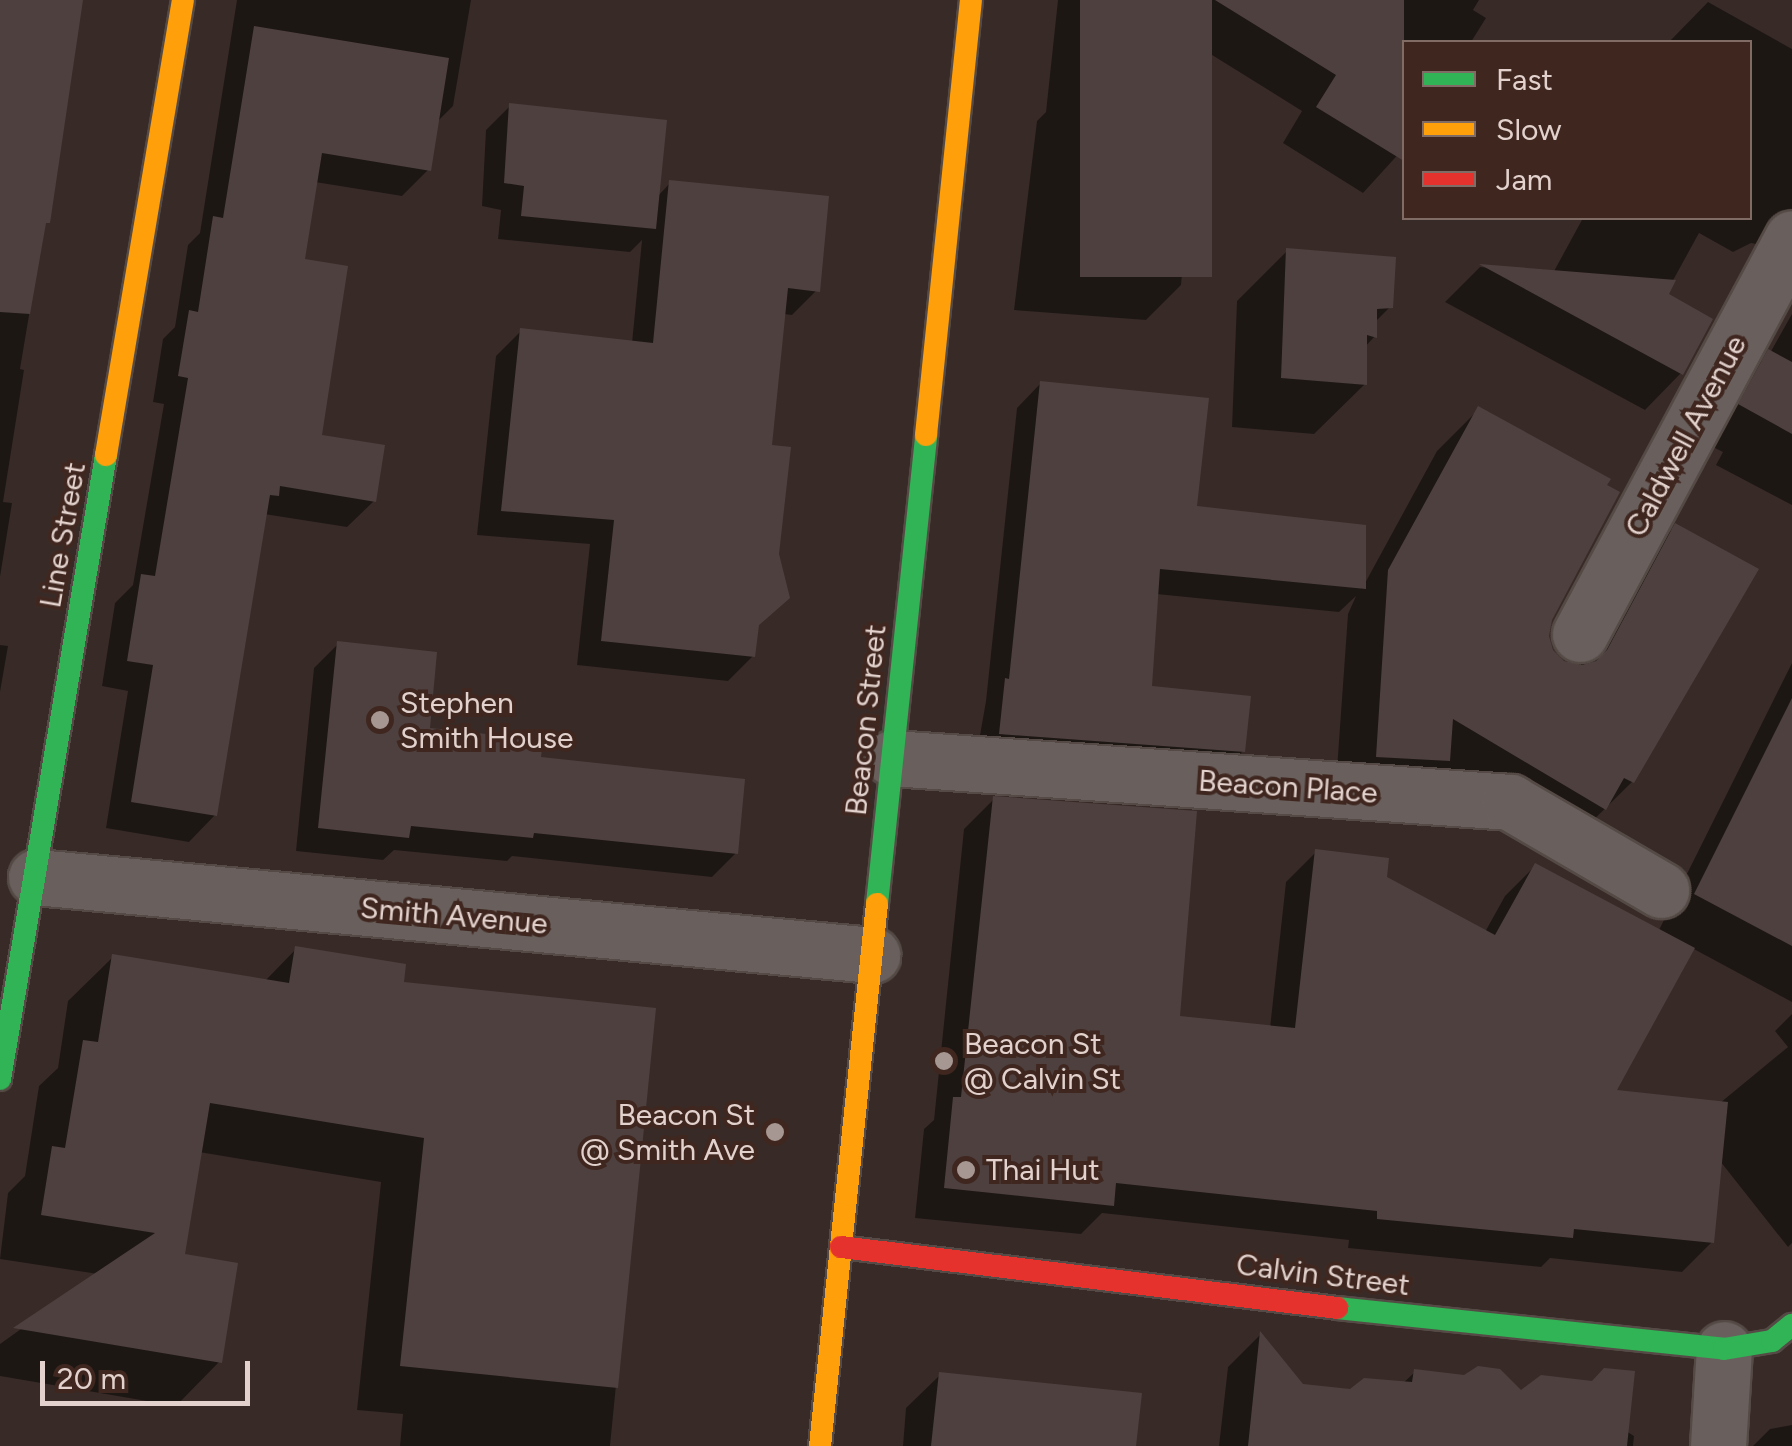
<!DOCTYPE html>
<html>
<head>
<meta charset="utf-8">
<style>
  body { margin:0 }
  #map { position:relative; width:1792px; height:1446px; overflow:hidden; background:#382b27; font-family:Figtree,sans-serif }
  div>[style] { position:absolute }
  .shadow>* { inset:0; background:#0007 }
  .building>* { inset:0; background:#4e403f; transform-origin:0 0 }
  .roads { filter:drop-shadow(2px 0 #554a45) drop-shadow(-2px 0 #554a45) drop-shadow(0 2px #554a45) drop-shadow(0 -2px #554a45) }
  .street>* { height:55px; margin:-27.5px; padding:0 27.5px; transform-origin:27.5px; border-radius:27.5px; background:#69605d }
  .fast>* { height:22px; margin:-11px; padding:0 11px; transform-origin:11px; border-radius:11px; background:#30b455 }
  .slow>* { height:22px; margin:-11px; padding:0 11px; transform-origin:11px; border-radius:11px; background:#ff9f0a }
  .jam>* { height:22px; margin:-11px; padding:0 11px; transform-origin:11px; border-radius:11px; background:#e5322d }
  .dots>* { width:28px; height:28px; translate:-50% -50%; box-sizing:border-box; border:5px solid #3f2720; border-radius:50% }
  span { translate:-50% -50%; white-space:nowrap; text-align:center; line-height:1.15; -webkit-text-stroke:8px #3f2720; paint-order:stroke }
  .street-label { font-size:30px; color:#e2d1cc }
  .poi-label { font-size:30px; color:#e2d1cc }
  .left { translate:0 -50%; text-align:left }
  .right { translate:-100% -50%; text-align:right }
  .legend { position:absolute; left:1402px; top:40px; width:350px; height:180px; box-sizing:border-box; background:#3f2720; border:2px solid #806b65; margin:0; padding:12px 18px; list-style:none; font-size:30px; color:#e2d1cc }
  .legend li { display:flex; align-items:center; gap:20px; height:50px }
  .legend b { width:50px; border:2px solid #806b65 }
  .scale { position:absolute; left:40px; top:1361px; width:210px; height:45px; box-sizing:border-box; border:5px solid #e2d1cc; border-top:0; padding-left:12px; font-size:30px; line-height:35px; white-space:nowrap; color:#e2d1cc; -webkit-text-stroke:8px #3f2720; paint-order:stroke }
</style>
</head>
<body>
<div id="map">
  <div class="shadow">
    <div style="clip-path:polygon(0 0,82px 0,20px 369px,24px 370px,3px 502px,12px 503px,0 577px)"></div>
    <div style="clip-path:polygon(237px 0,471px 0,453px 106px,436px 123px,428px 170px,402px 196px,315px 182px,302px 261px,319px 437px,374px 501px,347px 527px,264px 514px,215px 815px,189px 842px,106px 828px,128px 691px,102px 686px,115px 603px,133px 585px,164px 404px,153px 402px,163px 339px,175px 327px,188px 245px,200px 233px)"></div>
    <div style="clip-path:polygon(1058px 0,1479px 0,1473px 10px,1486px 18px,1471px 42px,1404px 42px,1404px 148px,1363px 193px,1283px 143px,1302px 111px,1204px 50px,1181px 285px,1146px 320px,1014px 310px,1037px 121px,1046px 112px)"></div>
    <div style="clip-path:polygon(1708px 2px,1792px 49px,1792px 284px,1771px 247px,1751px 243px,1733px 252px,1699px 233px,1665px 295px,1681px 373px,1645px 410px,1445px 302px,1480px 267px,1553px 273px,1583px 218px,1750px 218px,1750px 42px,1669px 42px)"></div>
    <div style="clip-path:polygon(510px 106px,657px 197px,670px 183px,817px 290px,792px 315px,783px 314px,753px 656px,728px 681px,577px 665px,590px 544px,477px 535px,496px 356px,521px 331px,632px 343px,642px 240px,630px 252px,498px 239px,501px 210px,482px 206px,486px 130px)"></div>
    <div style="clip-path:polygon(1287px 251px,1390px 307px,1375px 322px,1375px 336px,1365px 347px,1365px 384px,1314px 434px,1232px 427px,1237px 301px)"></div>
    <div style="clip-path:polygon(1792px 314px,1792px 505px,1716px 465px,1723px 452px,1703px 442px,1732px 389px,1770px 353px)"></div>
    <div style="clip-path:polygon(1041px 383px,1194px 508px,1364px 585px,1437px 451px,1479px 409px,1550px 619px,1546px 636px,1551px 651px,1563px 663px,1580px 667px,1634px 567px,1676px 526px,1632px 782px,1563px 850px,1434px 774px,1335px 797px,1348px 614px,1356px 596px,1339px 612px,1156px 594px,1150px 688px,1243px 751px,1219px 775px,976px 758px,986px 701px,1017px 408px)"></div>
    <div style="clip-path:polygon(338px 644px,427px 730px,736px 853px,712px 877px,512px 856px,507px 861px,394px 850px,383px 860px,296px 851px,314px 668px)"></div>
    <div style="clip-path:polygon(0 645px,8px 646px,0 692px)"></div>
    <div style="clip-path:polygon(1792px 663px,1792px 1002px,1692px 948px,1613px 1092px,1720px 1103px,1788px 1047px,1775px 1031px,1792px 1014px,1792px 1243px,1788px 1247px,1720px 1161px,1712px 1242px,1682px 1272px,1550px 1258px,1541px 1267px,1348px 1248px,1349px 1240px,1102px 1213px,1081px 1234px,915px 1218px,924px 1129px,934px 1120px,964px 829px,994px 799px,1177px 1018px,1270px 1028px,1286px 882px,1316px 852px,1384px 879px,1485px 932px,1505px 896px,1535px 866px,1658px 932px)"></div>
    <div style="clip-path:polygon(296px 949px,401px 984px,653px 1010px,610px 1446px,400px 1446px,403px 1414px,357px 1410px,381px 1182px,199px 1152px,182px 1256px,220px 1361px,176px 1406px,0 1376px,0 1344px,98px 1274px,0 1259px,8px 1193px,25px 1176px,39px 1086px,58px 1068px,68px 1001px,113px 957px,264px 982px)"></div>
    <div style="clip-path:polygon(1260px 1335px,1302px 1387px,1351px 1392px,1402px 1384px,1415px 1372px,1521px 1394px,1626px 1431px,1634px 1436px,1633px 1446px,1219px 1446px,1228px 1367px)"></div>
    <div style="clip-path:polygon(940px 1375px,1134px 1446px,903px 1446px,906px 1408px)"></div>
    <div style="clip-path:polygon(1792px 1425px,1792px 1446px,1753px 1446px,1770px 1429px)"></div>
  </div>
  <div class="building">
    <div style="clip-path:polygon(0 0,83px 0,50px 223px,46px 223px,30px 314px,0 312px)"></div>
    <div style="left:1080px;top:0;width:132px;height:277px"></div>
    <div style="clip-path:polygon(1215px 0,1404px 0,1404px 161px,1316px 107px,1336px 75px)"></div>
    <div style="clip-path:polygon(254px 26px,449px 58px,431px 171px,322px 153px,305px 259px,348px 266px,322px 435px,385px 445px,376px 502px,280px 486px,279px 496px,270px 495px,217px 816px,131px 802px,153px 665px,127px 661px,141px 574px,155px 576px,188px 378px,178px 376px,189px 310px,198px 312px,213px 216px,223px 218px)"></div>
    <div style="clip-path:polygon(509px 103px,667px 120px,656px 229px,521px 216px,524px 186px,504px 183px)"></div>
    <div style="clip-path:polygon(669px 180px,829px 196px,820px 292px,788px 288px,772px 445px,791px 447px,779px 554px,790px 598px,759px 625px,755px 657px,601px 641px,614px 520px,501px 511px,520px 328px,653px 343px)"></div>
    <div style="clip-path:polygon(1286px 248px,1396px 257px,1393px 308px,1377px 309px,1377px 338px,1367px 335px,1367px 385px,1281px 378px)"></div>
    <div style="clip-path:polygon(1479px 264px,1676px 280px,1669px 294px,1713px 319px,1683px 375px)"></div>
    <div style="clip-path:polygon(1768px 349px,1792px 362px,1792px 434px,1738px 404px)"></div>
    <div style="clip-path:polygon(1040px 381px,1209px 398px,1197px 506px,1366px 525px,1366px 589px,1160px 569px,1152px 686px,1251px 696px,1245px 752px,999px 734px,1005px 678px,1009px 679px)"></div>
    <div style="clip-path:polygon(1478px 406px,1611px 479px,1607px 485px,1620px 492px,1552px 620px,1549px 636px,1553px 650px,1564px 661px,1582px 665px,1596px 661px,1607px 650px,1675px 523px,1759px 569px,1634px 783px,1624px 778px,1606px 810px,1453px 719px,1450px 761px,1376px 757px,1388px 570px)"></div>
    <div style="clip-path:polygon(337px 641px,437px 652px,430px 728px,543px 740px,541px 757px,745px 779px,738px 854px,534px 833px,533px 838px,411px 826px,409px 838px,318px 828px)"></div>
    <div style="clip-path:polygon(1792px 698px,1792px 946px,1694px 894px)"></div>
    <div style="clip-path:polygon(993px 796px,1197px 811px,1180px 1016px,1295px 1028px,1315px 849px,1389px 858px,1387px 877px,1495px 935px,1535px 863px,1695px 948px,1617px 1090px,1728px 1102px,1714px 1243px,1574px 1229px,1573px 1238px,1377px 1219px,1377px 1211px,1116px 1183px,1114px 1206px,944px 1188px,953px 1097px,961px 1097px)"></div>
    <div style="clip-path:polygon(295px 946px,406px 964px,404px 982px,656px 1008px,618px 1388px,400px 1366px,424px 1138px,210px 1103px,185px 1254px,238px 1263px,222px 1363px,13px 1328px,155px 1233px,41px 1215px,52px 1146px,65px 1148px,83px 1040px,98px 1042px,112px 954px,289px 983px)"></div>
    <div style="clip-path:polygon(1260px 1331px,1303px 1384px,1350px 1389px,1364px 1378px,1412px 1382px,1414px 1369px,1464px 1375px,1478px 1366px,1500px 1369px,1521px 1390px,1541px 1375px,1592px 1381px,1604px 1368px,1635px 1371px,1627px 1446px,1248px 1446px)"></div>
    <div style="clip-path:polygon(939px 1372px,1142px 1393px,1136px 1446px,931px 1446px)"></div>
  </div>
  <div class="roads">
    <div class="street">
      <div style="left:1580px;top:634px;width:449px;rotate:-61.8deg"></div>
      <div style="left:892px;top:758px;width:620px;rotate:4.07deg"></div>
      <div style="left:1510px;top:802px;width:175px;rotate:30.2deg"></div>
      <div style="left:36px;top:877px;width:840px;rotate:5.33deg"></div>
      <div style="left:1718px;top:1446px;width:97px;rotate:-86.5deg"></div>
    </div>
    <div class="fast">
      <div style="left:877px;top:904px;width:472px;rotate:-84deg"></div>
      <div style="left:0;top:1079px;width:633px;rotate:-80.36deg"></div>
      <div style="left:1337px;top:1308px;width:389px;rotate:6deg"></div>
      <div style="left:1724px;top:1349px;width:49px;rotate:-9.5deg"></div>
      <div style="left:1772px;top:1341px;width:26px;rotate:-39deg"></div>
    </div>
    <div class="slow">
      <div style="left:926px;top:435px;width:437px;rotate:-84.1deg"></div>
      <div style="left:106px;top:455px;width:461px;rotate:-80.4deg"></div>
      <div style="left:820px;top:1446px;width:545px;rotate:-84deg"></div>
    </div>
    <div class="jam">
      <div style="left:841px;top:1247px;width:500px;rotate:7deg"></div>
    </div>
  </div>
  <div class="dots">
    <div style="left:380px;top:720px;background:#a69792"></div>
    <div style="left:944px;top:1061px;background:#a69792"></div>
    <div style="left:775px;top:1132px;background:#a69792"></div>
    <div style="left:966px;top:1170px;background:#a69792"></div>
  </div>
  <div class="street-label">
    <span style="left:1686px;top:436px;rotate:-62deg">Caldwell Avenue</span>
    <span style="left:63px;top:535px;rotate:-80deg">Line Street</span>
    <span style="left:866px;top:720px;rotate:-84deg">Beacon Street</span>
    <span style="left:1288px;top:787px;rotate:4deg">Beacon Place</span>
    <span style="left:454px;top:916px;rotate:5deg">Smith Avenue</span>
    <span style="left:1323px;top:1275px;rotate:7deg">Calvin Street</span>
  </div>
  <div class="poi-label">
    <span class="left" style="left:400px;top:720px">Stephen<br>Smith House</span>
    <span class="left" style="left:964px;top:1061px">Beacon St<br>@ Calvin St</span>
    <span class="right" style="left:755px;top:1132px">Beacon St<br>@ Smith Ave</span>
    <span class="left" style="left:986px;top:1170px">Thai Hut</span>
  </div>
  <ul class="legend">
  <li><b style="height:12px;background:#30b455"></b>Fast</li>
  <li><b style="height:12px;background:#ff9f0a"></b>Slow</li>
  <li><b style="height:12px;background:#e5322d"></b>Jam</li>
  </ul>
  <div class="scale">20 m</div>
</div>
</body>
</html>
